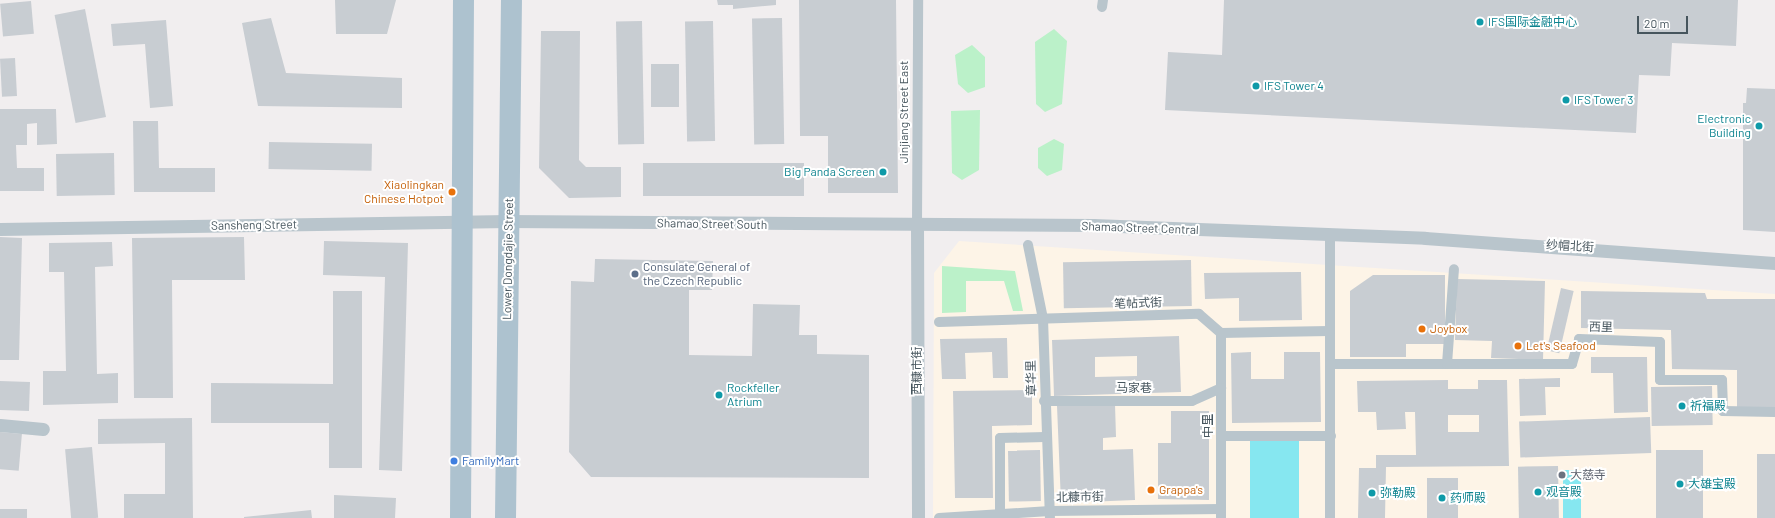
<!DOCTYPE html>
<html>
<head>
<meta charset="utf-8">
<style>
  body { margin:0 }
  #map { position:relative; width:1775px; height:518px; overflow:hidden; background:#f1eeef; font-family:Barlow,"Noto Sans SC",sans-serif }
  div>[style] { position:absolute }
  .commercial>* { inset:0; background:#fdf4e7 }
  .green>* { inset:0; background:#bbf1c9 }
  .water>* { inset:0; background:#86e7f0; transform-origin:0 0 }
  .building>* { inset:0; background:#c8cdd2; transform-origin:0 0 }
  .pedestrian>* { height:10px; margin:-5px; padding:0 5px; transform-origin:5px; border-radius:5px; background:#b9c5cc }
  .minor>* { height:13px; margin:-6.5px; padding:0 6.5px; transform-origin:6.5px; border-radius:6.5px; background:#b9c5cc }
  .primary>* { height:21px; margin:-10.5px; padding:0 10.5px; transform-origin:10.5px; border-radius:10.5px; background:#adc2cf }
  .dots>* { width:11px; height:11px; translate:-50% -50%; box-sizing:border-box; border:2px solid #fff; border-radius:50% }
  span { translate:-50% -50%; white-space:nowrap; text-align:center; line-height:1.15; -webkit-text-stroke:4px #fff; paint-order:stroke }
  .culture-label { font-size:12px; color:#0d838f }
  .left { translate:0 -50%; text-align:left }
  .right { translate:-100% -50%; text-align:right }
  .street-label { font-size:12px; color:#46555d }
  .food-label { font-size:12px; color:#c56008 }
  .service-label { font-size:12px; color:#4e5e75 }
  .shop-label { font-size:12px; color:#366cbe }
  .worship-label { font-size:12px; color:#5b616d }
  .scale { position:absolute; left:1637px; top:16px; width:51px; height:18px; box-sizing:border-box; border:2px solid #46555d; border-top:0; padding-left:5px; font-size:12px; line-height:14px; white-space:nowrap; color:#46555d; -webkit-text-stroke:3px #fff; paint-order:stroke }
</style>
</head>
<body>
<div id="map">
  <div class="commercial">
    <div style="clip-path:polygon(959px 241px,1775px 294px,1775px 518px,933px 518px,934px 273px)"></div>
  </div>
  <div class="green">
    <div style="clip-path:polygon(1054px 29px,1067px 41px,1062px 104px,1045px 112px,1036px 104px,1035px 42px)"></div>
    <div style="clip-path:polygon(972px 45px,985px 57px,985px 87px,968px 93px,958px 84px,955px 55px)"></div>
    <div style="clip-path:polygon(980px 110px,979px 170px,962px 180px,952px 173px,951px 111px)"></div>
    <div style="clip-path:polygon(1054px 139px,1064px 144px,1062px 170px,1047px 176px,1038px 168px,1038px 148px)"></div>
    <div style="clip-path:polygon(942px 266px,1015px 271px,1023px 311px,1013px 311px,1004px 281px,966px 281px,966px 312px,942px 313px)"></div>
  </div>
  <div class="water">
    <div style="left:1250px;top:439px;width:49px;height:79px"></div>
    <div style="left:1563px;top:470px;width:18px;height:48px"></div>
  </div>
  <div class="building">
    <div style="clip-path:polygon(335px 0,396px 0,387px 34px,336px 34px)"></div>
    <div style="clip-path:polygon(717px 0,776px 0,776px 5px,733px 9px,733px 5px,718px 5px)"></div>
    <div style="clip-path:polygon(799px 0,896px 0,898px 193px,828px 193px,828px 136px,800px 136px)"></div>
    <div style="clip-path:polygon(1224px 0,1738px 0,1736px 46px,1672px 43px,1670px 76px,1639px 75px,1636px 133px,1165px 110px,1168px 52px,1222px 55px)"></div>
    <div style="left:31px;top:1px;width:33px;height:31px;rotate:85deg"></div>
    <div style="left:85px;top:9px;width:110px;height:31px;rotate:79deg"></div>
    <div style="clip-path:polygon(271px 18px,286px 73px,402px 78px,402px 108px,258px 106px,242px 23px)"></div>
    <div style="left:782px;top:18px;width:126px;height:30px;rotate:89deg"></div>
    <div style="clip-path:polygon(166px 20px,173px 106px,150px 108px,145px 44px,113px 46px,111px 24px)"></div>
    <div style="left:642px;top:21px;width:123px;height:26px;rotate:89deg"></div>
    <div style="left:713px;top:21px;width:120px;height:28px;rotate:89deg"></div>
    <div style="clip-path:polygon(541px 31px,580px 31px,579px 160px,586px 167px,621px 167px,621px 197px,569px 198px,539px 168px)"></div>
    <div style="left:15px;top:58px;width:38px;height:15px;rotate:87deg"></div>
    <div style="left:651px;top:64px;width:28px;height:43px"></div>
    <div style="clip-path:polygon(1747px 88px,1775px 89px,1775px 232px,1743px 230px,1743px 103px,1746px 103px)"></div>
    <div style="clip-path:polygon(0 109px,56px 109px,57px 144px,37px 145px,37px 123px,27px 124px,27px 145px,16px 145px,17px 168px,44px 168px,44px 191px,0 191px)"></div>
    <div style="clip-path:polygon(133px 121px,158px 121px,159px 168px,215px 168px,215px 192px,134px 192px)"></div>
    <div style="left:269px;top:142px;width:103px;height:27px;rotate:1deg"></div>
    <div style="left:114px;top:153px;width:42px;height:58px;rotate:89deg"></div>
    <div style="left:643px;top:163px;width:161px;height:33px"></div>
    <div style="clip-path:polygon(0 237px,22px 238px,19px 360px,0 360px)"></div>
    <div style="clip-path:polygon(244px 237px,245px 280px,172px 280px,173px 398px,134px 398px,132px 238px)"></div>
    <div style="clip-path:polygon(324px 241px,408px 243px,402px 471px,379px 470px,385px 277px,323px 275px)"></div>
    <div style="clip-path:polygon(112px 242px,113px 266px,95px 267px,97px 374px,118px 373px,118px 403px,43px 405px,43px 371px,66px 371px,64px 272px,49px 272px,49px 243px)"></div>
    <div style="clip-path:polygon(595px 259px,713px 261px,712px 290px,689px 290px,689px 355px,752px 356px,753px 304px,800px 305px,799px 335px,817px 335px,817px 354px,869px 355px,869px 478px,591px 477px,569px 452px,571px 281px,594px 282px)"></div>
    <div style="left:1191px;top:260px;width:46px;height:128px;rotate:89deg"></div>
    <div style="clip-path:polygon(1301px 272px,1302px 320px,1239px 321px,1239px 298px,1205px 299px,1204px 273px)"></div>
    <div style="clip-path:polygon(1373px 275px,1445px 275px,1445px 344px,1406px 344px,1406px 357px,1350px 357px,1350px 291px)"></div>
    <div style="clip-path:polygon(1457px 279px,1545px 281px,1543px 360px,1491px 358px,1492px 341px,1455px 340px)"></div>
    <div style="left:1561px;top:288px;width:13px;height:64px;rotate:13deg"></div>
    <div style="clip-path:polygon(333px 291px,362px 291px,362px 468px,329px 468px,329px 423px,211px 423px,211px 383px,333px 384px)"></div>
    <div style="clip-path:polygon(1581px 291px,1705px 293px,1707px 299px,1775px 299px,1775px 409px,1737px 409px,1737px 370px,1672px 369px,1671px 330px,1581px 328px)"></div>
    <div style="clip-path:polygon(evenodd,1179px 336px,1181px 392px,1054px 396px,1052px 340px,1179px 336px,1137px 356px,1137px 376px,1095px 377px,1095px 357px,1137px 356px)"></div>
    <div style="clip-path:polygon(1007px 338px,1008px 378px,993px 378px,992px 352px,965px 353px,966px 379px,942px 379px,940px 339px)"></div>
    <div style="clip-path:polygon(1251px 352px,1251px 379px,1284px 379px,1284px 352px,1320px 352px,1321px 422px,1232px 423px,1231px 353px)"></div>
    <div style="clip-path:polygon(1591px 357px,1647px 357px,1648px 412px,1614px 413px,1613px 373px,1591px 373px)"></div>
    <div style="clip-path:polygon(1560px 378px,1560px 387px,1545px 387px,1546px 415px,1520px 416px,1519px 379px)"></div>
    <div style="clip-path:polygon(evenodd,1448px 380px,1448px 389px,1478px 389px,1478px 380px,1507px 380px,1509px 466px,1386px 467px,1385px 518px,1358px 518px,1359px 468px,1376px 468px,1376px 455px,1416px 455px,1415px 412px,1405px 412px,1406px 429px,1377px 430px,1376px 412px,1358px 412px,1357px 381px,1448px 380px,1448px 415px,1479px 415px,1479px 432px,1448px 432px,1448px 415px)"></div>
    <div style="left:0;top:381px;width:30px;height:29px;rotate:2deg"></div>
    <div style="left:1712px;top:386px;width:39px;height:61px;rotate:89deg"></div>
    <div style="clip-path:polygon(1032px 390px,1032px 425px,992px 426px,993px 498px,955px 498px,953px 391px)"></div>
    <div style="clip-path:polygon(1115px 404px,1116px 437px,1103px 438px,1103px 450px,1133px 449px,1135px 500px,1061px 503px,1057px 406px)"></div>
    <div style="clip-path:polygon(1171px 411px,1209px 411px,1209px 500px,1158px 499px,1158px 443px,1171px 443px)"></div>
    <div style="left:1650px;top:417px;width:36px;height:131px;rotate:88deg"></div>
    <div style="clip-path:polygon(192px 418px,193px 518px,124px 518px,124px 494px,165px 494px,165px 443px,98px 444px,98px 419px)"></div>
    <div style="left:0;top:432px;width:22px;height:37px;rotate:5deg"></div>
    <div style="left:92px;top:447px;width:71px;height:27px;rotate:85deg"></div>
    <div style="left:1040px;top:450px;width:51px;height:32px;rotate:89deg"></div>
    <div style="left:1656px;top:450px;width:47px;height:68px"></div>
    <div style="left:1757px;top:454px;width:18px;height:64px"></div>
    <div style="left:1558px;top:466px;width:52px;height:40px;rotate:89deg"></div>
    <div style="left:1427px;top:478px;width:31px;height:40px"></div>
    <div style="clip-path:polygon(334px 495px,396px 498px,395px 518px,334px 518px)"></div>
    <div style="left:0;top:509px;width:27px;height:9px"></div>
    <div style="clip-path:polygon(311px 510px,312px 518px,244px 518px,244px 517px)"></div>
  </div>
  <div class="pedestrian">
    <div style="left:1102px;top:7px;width:7px;rotate:-82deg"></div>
    <div style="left:917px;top:225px;width:225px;rotate:-89.7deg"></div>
    <div style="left:1330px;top:236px;width:282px;rotate:90deg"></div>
    <div style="left:1028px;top:245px;width:76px;rotate:78.5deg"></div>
    <div style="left:1043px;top:319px;width:199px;rotate:88deg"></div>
    <div style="left:939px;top:322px;width:260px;rotate:-1.8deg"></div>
    <div style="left:1199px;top:314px;width:29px;rotate:41deg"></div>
    <div style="left:1221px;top:333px;width:109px;rotate:-1.1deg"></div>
    <div style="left:1221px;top:333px;width:185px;rotate:90deg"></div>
    <div style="left:1331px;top:364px;width:241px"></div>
    <div style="left:1572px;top:364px;width:26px;rotate:-74deg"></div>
    <div style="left:1579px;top:339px;width:81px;rotate:2.1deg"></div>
    <div style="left:1660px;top:342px;width:38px;rotate:90deg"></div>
    <div style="left:1660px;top:380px;width:62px"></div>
    <div style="left:1722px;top:380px;width:31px;rotate:88deg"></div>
    <div style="left:1723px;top:411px;width:52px;rotate:1.1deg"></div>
    <div style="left:1447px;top:364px;width:95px;rotate:-85.8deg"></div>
    <div style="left:1044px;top:401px;width:148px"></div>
    <div style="left:1192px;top:401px;width:32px;rotate:-24deg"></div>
    <div style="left:1221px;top:436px;width:110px"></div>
    <div style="left:939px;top:518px;width:111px;rotate:-3.6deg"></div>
    <div style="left:1050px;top:511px;width:171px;rotate:-0.7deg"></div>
    <div style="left:1000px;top:518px;width:80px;rotate:-90deg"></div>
    <div style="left:1000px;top:438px;width:45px;rotate:-1.3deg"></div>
  </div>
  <div class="minor">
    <div style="left:917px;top:225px;width:293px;rotate:89.8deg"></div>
    <div style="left:0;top:229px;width:508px;rotate:-0.9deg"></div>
    <div style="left:508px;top:221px;width:585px;rotate:0.39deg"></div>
    <div style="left:1093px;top:225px;width:332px;rotate:2.2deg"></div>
    <div style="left:1425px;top:238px;width:351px;rotate:4.1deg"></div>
    <div style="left:0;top:425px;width:43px;rotate:5.3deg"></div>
  </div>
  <div class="primary">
    <div style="left:460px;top:518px;width:518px;rotate:-89.67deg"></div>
    <div style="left:505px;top:518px;width:518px;rotate:-89.34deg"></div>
  </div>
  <div class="dots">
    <div style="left:1480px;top:22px;background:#0f9aa8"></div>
    <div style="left:1256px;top:86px;background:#0f9aa8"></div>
    <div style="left:1566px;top:100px;background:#0f9aa8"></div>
    <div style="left:1759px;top:126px;background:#0f9aa8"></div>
    <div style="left:883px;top:172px;background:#0f9aa8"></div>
    <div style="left:452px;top:192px;background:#e8710a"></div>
    <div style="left:635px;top:274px;background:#5c6f8a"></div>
    <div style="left:1422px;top:329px;background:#e8710a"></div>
    <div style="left:1518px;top:346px;background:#e8710a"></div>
    <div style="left:719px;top:395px;background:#0f9aa8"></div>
    <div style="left:1682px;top:406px;background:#0f9aa8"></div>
    <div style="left:454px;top:461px;background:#3f7fe0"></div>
    <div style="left:1562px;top:475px;background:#6b7280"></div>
    <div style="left:1680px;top:484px;background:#0f9aa8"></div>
    <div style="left:1151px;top:490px;background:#e8710a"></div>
    <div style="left:1538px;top:492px;background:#0f9aa8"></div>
    <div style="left:1372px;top:493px;background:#0f9aa8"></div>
    <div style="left:1442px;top:498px;background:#0f9aa8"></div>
  </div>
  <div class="culture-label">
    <span class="left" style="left:1488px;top:22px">IFS国际金融中心</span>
    <span class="left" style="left:1264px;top:86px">IFS Tower 4</span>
    <span class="left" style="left:1574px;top:100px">IFS Tower 3</span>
    <span class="right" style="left:1751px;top:126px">Electronic<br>Building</span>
    <span class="right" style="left:875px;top:172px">Big Panda Screen</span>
    <span class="left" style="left:727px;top:395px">Rockfeller<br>Atrium</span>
    <span class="left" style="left:1690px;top:406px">祈福殿</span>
    <span class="left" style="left:1688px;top:484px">大雄宝殿</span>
    <span class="left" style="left:1546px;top:492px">观音殿</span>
    <span class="left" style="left:1380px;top:493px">弥勒殿</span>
    <span class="left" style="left:1450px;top:498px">药师殿</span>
  </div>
  <div class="street-label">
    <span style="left:904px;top:112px;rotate:-90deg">Jinjiang Street East</span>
    <span style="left:712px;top:224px;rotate:1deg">Shamao Street South</span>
    <span style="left:254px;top:225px;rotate:-1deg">Sansheng Street</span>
    <span style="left:1140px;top:228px;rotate:2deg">Shamao Street Central</span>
    <span style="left:1570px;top:246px;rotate:3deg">纱帽北街</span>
    <span style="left:508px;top:259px;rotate:-89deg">Lower Dongdajie Street</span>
    <span style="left:1138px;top:303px;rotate:-2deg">笔帖式街</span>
    <span style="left:1601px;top:327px;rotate:2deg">西里</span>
    <span style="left:917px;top:371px;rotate:-90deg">西糠市街</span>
    <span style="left:1031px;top:378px;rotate:-91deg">章华里</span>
    <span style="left:1134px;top:388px">马家巷</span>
    <span style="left:1208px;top:426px;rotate:-90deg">中里</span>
    <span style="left:1080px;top:497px;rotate:-1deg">北糠市街</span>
  </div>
  <div class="food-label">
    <span class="right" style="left:444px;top:192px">Xiaolingkan<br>Chinese Hotpot</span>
    <span class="left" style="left:1430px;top:329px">Joybox</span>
    <span class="left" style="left:1526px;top:346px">Let's Seafood</span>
    <span class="left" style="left:1159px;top:490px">Grappa's</span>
  </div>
  <div class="service-label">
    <span class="left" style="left:643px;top:274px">Consulate General of<br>the Czech Republic</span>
  </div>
  <div class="shop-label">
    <span class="left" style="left:462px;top:461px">FamilyMart</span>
  </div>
  <div class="worship-label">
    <span class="left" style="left:1570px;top:475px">大慈寺</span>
  </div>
  <div class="scale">20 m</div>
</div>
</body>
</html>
